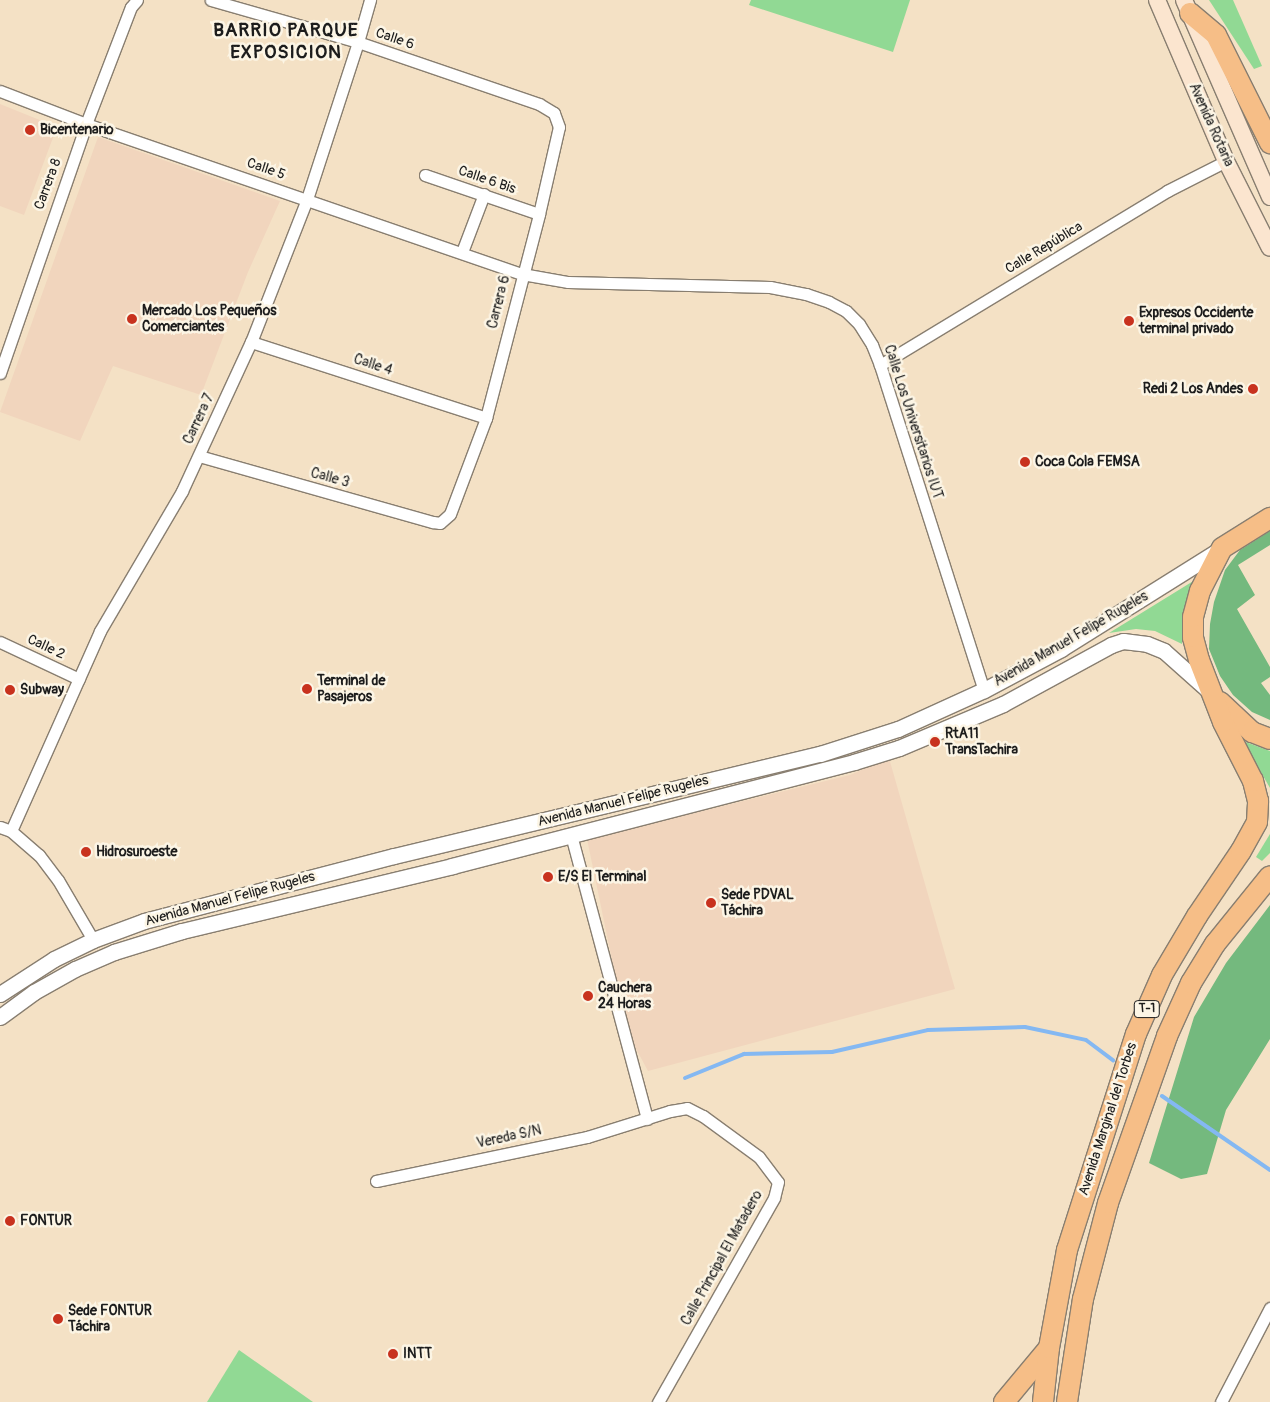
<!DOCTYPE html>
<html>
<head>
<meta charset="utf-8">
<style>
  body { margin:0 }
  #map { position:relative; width:1270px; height:1402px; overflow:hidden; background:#f4e1c5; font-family:Pangolin,sans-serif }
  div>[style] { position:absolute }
  .built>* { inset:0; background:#f1d5bd }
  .green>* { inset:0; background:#91d994 }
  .forest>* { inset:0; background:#74b97e }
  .stream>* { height:4px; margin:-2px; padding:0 2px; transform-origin:2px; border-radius:2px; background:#84b8f2 }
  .roads { filter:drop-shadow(1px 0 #887e70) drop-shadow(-1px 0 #887e70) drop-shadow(0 1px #887e70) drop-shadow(0 -1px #887e70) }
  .minor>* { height:11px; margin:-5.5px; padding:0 5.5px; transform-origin:5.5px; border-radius:5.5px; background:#fff }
  .tertiary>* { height:15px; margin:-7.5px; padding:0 7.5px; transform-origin:7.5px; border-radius:7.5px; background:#fff }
  .secondary>* { height:16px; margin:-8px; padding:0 8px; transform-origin:8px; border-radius:8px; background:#fbe5cf }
  .trunk>* { height:20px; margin:-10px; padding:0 10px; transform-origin:10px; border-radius:10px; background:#f6be87 }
  .dots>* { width:14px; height:14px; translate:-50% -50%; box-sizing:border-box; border:2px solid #fcf5e5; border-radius:50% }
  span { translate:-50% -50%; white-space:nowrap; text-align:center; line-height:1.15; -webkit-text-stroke:5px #fcf5e5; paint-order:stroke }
  .shield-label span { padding:1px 4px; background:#fcf5e5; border:1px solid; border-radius:4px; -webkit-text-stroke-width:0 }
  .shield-label { font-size:12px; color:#1c1c1c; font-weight:700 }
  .street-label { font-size:14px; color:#1c1c1c }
  .poi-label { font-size:14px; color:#1c1c1c; font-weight:700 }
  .left { translate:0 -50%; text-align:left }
  .right { translate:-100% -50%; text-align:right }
  .district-label { font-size:19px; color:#1c1c1c; font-weight:700; letter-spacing:1px }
</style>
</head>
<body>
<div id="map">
  <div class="built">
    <div style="clip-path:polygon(0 104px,57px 127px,24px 215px,0 206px)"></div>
    <div style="clip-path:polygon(98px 137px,280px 201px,248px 272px,201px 395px,113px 366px,80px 441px,0 412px)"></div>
    <div style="clip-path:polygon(889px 758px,955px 989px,648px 1071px,627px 1032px,587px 839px,850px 775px)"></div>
  </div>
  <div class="green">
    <div style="clip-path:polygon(751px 0,910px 0,893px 52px,749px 5px)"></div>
    <div style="clip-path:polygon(1209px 0,1233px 0,1262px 66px,1254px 69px)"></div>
    <div style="clip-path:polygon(1195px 580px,1183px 618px,1182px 644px,1155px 631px,1136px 629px,1109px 633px)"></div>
    <div style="clip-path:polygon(1243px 741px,1270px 751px,1270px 788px)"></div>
    <div style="clip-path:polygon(1270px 834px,1270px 853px,1262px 861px,1256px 857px)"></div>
    <div style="clip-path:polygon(239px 1350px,313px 1402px,207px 1402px)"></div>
  </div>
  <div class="forest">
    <div style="clip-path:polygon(1270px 531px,1270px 545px,1238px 565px,1255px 595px,1237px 609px,1270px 667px,1270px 677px,1261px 683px,1270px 695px,1270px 720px,1252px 712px,1233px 695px,1220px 676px,1209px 649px,1210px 624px,1214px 602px,1225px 570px,1240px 550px)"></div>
    <div style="clip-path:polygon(1270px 905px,1270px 1039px,1226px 1110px,1207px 1174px,1181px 1179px,1149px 1163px,1194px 1017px,1226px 963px)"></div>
  </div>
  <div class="stream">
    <div style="left:685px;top:1078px;width:64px;rotate:-22.1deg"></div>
    <div style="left:744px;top:1054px;width:88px;rotate:-1.3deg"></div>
    <div style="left:832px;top:1052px;width:98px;rotate:-12.9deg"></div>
    <div style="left:928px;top:1030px;width:97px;rotate:-1.8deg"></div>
    <div style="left:1025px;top:1027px;width:62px;rotate:12deg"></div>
    <div style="left:1086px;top:1040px;width:34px;rotate:37deg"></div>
    <div style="left:1162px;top:1096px;width:131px;rotate:34.4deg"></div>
  </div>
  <div class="roads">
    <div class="minor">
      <div style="left:0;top:91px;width:92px;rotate:21deg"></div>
      <div style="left:86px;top:124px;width:461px;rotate:19deg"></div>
      <div style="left:522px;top:274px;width:47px;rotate:9.9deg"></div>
      <div style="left:568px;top:282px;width:202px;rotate:1.4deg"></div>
      <div style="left:770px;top:287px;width:37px;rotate:11deg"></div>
      <div style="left:806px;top:294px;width:24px;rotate:19deg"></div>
      <div style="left:829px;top:302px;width:19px;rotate:28deg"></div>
      <div style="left:846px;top:311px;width:18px;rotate:45deg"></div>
      <div style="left:859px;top:324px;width:25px;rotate:58deg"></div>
      <div style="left:872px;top:345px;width:22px;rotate:68deg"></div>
      <div style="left:880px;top:365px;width:341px;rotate:72.3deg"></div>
      <div style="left:425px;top:175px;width:120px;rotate:18.9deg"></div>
      <div style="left:462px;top:252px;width:62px;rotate:-69.2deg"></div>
      <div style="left:251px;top:342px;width:247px;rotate:17.9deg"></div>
      <div style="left:880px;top:365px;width:336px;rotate:-31.2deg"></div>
      <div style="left:1167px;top:191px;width:66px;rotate:-27deg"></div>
      <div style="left:0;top:373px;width:263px;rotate:-70.9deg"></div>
      <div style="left:86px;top:124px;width:125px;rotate:-69deg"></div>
      <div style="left:131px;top:7px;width:9px;rotate:-49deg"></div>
      <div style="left:199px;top:456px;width:243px;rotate:15.8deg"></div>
      <div style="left:433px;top:522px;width:7px;rotate:8deg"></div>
      <div style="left:440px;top:523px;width:13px;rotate:-42deg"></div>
      <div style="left:450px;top:514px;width:103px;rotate:-69.4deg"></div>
      <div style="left:486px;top:418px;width:211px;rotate:-75.4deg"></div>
      <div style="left:539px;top:214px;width:89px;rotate:-77.1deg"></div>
      <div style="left:559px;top:127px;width:15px;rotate:-110deg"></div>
      <div style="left:554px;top:113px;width:17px;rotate:-149deg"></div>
      <div style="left:539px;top:104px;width:191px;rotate:-161.1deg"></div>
      <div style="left:358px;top:42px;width:153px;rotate:-164.1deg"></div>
      <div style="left:0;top:642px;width:87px;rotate:25.1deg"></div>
      <div style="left:0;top:827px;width:12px;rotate:20deg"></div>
      <div style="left:11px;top:831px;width:37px;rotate:41deg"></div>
      <div style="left:39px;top:855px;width:31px;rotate:53deg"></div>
      <div style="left:58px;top:880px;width:69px;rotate:59.7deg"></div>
      <div style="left:11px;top:831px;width:219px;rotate:-66deg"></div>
      <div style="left:100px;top:631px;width:162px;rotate:-59.6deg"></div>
      <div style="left:182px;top:491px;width:164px;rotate:-65.2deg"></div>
      <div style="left:251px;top:342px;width:154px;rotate:-68.6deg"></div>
      <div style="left:307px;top:199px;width:165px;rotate:-72deg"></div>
      <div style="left:358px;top:42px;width:44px;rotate:-74.1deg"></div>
      <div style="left:571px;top:835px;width:294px;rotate:75deg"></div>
      <div style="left:376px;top:1181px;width:216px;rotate:-11.8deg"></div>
      <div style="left:587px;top:1137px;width:87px;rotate:-17.4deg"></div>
      <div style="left:670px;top:1111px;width:17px;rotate:-10deg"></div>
      <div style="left:687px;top:1108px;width:18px;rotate:27deg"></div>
      <div style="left:703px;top:1116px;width:69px;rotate:36.2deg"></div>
      <div style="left:759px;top:1157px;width:31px;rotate:53deg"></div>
      <div style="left:778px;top:1182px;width:16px;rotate:104deg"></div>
      <div style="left:774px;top:1198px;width:235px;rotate:119.6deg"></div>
      <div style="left:1221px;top:1402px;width:106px;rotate:-62.5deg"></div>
    </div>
    <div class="tertiary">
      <div style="left:0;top:994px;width:64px;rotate:-32.9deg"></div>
      <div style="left:54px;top:959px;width:43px;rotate:-26deg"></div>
      <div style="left:93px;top:940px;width:54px;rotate:-20.4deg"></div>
      <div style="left:144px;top:921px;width:258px;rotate:-14.6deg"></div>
      <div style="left:394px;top:856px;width:438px;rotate:-13.5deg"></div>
      <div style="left:820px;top:754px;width:82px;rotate:-17.8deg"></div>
      <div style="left:898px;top:729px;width:94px;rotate:-24.4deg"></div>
      <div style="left:984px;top:690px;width:87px;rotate:-28deg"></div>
      <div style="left:1061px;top:649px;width:190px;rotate:-32.1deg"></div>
      <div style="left:0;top:1017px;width:42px;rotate:-36.3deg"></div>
      <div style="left:34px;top:992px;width:47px;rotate:-29.3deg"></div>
      <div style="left:75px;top:969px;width:43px;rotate:-23.6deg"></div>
      <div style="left:114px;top:952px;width:71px;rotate:-17.2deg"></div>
      <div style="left:182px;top:931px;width:278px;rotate:-13.5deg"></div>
      <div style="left:452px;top:866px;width:415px;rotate:-14.5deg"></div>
      <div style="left:854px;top:762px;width:47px;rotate:-17.3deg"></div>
      <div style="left:899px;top:748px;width:113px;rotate:-22.9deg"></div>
      <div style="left:1003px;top:704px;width:123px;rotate:-28.6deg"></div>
      <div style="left:1111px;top:645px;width:13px;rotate:-18deg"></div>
      <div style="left:1123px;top:641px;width:24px;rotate:7deg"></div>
      <div style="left:1147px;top:644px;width:18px;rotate:22deg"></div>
      <div style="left:1164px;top:651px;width:62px;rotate:41.7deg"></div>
    </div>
    <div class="secondary">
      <div style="left:1157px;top:0;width:175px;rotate:66.8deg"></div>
      <div style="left:1226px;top:161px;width:97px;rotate:63.2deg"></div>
      <div style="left:1184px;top:0;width:215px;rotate:66.4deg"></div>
    </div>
    <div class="trunk">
      <div style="left:1190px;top:13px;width:34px;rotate:40deg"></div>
      <div style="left:1216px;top:35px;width:121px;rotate:63.4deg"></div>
      <div style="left:1220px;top:702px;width:44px;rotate:43.2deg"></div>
      <div style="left:1252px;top:732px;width:19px;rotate:21deg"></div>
      <div style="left:1004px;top:1402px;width:70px;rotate:-50.2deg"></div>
      <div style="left:1043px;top:1402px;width:54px;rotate:-83.7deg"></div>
      <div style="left:1049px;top:1348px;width:100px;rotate:-79.6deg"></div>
      <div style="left:1067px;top:1250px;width:227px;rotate:-72.3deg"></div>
      <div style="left:1136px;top:1034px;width:64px;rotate:-66.2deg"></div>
      <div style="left:1162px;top:975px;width:69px;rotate:-59.3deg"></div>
      <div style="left:1197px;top:916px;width:78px;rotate:-55.9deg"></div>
      <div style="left:1241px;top:851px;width:33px;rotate:-61deg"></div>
      <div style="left:1257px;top:822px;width:21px;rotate:-87deg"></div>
      <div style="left:1258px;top:801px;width:21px;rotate:-104deg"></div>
      <div style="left:1253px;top:781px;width:66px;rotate:-117deg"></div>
      <div style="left:1223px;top:722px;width:66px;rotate:-111.2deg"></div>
      <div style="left:1199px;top:660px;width:24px;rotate:-105deg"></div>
      <div style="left:1193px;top:637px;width:20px;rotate:-90deg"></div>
      <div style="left:1193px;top:617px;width:27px;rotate:-75deg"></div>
      <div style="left:1200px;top:591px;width:48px;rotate:-62.9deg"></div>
      <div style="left:1222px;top:548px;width:57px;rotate:-32deg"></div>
      <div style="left:1067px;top:1402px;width:104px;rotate:-81.2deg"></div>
      <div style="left:1083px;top:1299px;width:99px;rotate:-75.4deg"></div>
      <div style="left:1108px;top:1203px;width:177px;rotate:-70.5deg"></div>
      <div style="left:1167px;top:1036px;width:58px;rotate:-65.6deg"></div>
      <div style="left:1191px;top:983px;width:46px;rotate:-58.4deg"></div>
      <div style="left:1215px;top:944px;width:87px;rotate:-51deg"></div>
    </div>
  </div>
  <div class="dots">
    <div style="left:30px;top:130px;background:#c8321e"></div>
    <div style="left:132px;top:319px;background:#c8321e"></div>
    <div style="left:1129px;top:321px;background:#c8321e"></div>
    <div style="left:1253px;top:389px;background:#c8321e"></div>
    <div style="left:1025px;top:462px;background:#c8321e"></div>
    <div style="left:307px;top:689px;background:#c8321e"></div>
    <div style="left:10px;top:690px;background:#c8321e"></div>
    <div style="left:935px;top:742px;background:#c8321e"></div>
    <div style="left:86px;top:852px;background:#c8321e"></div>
    <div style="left:548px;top:877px;background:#c8321e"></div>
    <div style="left:711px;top:903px;background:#c8321e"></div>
    <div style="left:588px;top:996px;background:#c8321e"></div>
    <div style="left:10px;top:1221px;background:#c8321e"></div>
    <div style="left:58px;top:1319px;background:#c8321e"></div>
    <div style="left:393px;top:1354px;background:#c8321e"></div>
  </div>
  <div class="shield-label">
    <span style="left:1147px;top:1009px">T-1</span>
  </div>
  <div class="street-label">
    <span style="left:395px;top:39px;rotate:19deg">Calle 6</span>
    <span style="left:1211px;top:125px;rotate:66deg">Avenida Rotaria</span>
    <span style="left:266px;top:169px;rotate:19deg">Calle 5</span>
    <span style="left:487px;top:180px;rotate:19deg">Calle 6 Bis</span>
    <span style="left:48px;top:184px;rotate:-70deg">Carrera 8</span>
    <span style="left:1044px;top:248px;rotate:-31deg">Calle República</span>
    <span style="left:499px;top:302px;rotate:-76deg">Carrera 6</span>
    <span style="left:373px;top:365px;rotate:18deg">Calle 4</span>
    <span style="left:199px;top:419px;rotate:-65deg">Carrera 7</span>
    <span style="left:913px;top:422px;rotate:72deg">Calle Los Universitarios IUT</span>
    <span style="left:330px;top:478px;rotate:15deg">Calle 3</span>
    <span style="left:1071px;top:639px;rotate:-30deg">Avenida Manuel Felipe Rugeles</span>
    <span style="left:46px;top:647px;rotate:25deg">Calle 2</span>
    <span style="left:623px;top:801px;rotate:-14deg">Avenida Manuel Felipe Rugeles</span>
    <span style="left:230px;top:899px;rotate:-15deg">Avenida Manuel Felipe Rugeles</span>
    <span style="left:1108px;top:1119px;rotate:-72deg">Avenida Marginal del Torbes</span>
    <span style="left:509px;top:1137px;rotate:-12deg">Vereda S/N</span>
    <span style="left:722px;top:1258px;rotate:-61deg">Calle Principal El Matadero</span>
  </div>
  <div class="poi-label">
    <span class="left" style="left:40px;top:130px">Bicentenario</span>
    <span class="left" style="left:142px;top:319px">Mercado Los Pequeños<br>Comerciantes</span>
    <span class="left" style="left:1139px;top:321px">Expresos Occidente<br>terminal privado</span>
    <span class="right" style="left:1243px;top:389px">Redi 2 Los Andes</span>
    <span class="left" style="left:1035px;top:462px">Coca Cola FEMSA</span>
    <span class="left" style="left:317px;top:689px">Terminal de<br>Pasajeros</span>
    <span class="left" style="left:20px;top:690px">Subway</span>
    <span class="left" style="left:945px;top:742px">RtA11<br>TransTachira</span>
    <span class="left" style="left:96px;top:852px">Hidrosuroeste</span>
    <span class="left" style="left:558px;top:877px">E/S El Terminal</span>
    <span class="left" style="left:721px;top:903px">Sede PDVAL<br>Táchira</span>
    <span class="left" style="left:598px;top:996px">Cauchera<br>24 Horas</span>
    <span class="left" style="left:20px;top:1221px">FONTUR</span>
    <span class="left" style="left:68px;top:1319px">Sede FONTUR<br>Táchira</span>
    <span class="left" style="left:403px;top:1354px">INTT</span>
  </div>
  <div class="district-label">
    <span style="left:286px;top:42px">BARRIO PARQUE<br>EXPOSICION</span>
  </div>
</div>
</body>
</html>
